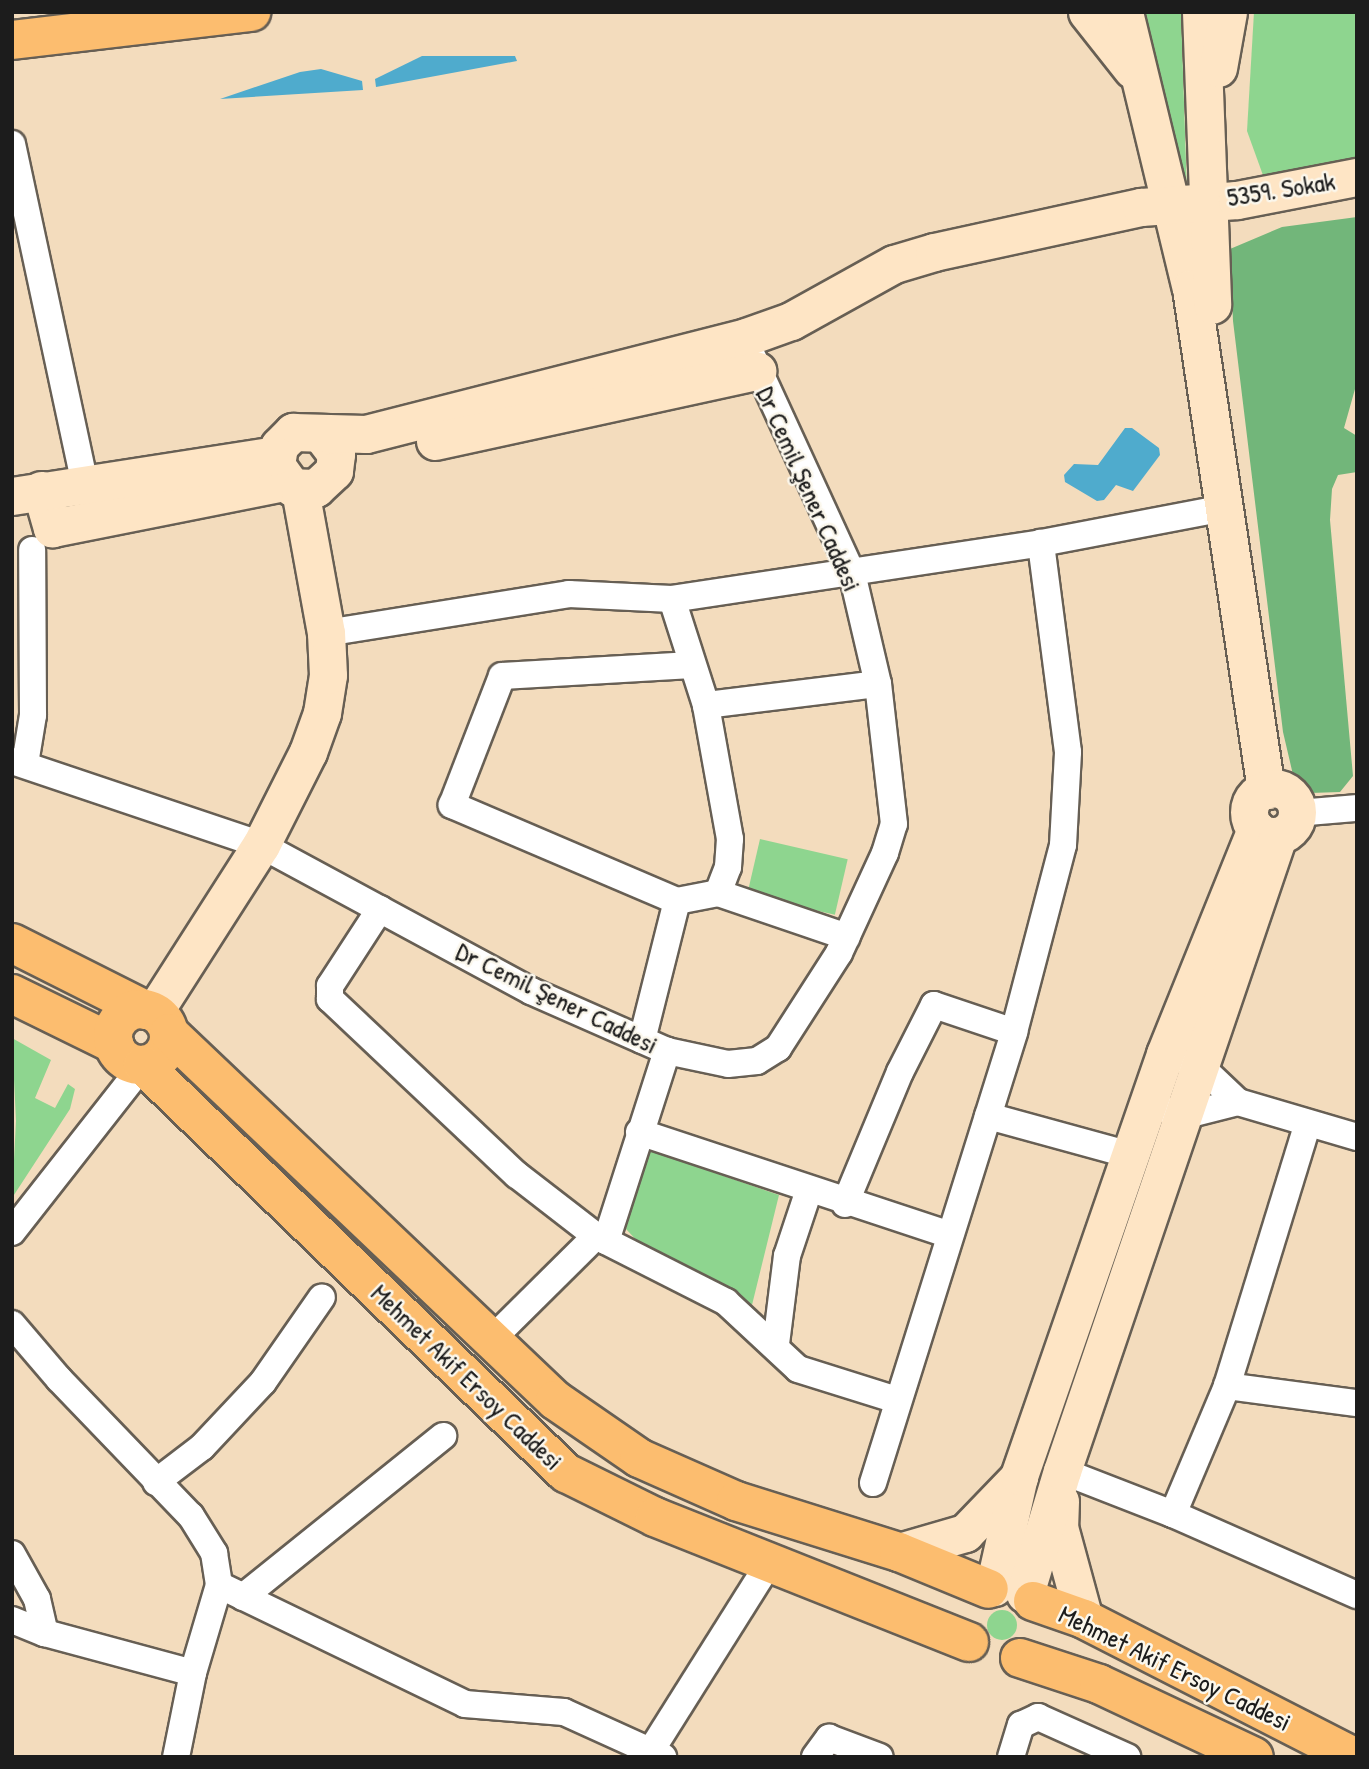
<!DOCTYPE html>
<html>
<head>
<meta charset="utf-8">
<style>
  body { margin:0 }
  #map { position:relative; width:1369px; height:1769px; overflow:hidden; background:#f3dcbd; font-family:"Patrick Hand",sans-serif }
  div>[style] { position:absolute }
  .green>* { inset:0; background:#8ed58f; transform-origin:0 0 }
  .round { border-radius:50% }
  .forest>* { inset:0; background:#72b67a }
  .water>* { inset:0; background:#4fabcd }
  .roads { filter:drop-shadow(2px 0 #675f54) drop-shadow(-2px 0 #675f54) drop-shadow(0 2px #675f54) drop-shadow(0 -2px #675f54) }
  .street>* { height:26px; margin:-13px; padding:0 13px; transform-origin:13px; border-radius:13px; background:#fff }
  .secondary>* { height:37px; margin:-18.5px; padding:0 18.5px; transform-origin:18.5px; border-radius:18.5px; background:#fee5c5 }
  .secondary>.ring { margin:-18.5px; padding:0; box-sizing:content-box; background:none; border:37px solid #fee5c5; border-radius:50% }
  .primary>* { height:38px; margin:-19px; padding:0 19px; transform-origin:19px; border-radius:19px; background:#fcbd6f }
  .primary>.ring { margin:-19px; padding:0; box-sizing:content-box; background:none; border:38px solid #fcbd6f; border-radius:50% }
  .highway>* { height:38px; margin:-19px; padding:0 19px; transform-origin:19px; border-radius:19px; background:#fcbd6f }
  span { translate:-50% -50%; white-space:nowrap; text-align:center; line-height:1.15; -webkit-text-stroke:5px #fbf7ec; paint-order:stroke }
  .street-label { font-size:26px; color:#1c1c1c }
  .frame { position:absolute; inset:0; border:14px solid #1c1c1c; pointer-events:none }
</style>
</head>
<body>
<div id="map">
  <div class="green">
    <div style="clip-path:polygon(1141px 12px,1181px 12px,1187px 193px,1178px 195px,1161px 86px)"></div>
    <div style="clip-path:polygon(1254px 12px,1357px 12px,1357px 159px,1264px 178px,1247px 131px)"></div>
    <div style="left:760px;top:839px;width:90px;height:57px;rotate:13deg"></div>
    <div style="clip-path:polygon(12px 1038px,51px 1060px,35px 1098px,55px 1108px,68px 1084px,75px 1089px,70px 1109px,12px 1198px,16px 1121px)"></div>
    <div style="clip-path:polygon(645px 1149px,779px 1195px,752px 1305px,704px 1275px,640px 1244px,626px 1229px)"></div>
    <div class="round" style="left:987px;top:1610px;width:30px;height:30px"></div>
  </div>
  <div class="forest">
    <div style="clip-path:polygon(1357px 217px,1357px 382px,1344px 428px,1357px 436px,1357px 472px,1338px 475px,1332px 489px,1330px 520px,1353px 776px,1340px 792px,1310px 793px,1294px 779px,1283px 732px,1233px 321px,1230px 249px,1282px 227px)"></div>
  </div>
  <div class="water">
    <div style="clip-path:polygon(422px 56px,515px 56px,517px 61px,376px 87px,375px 79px)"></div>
    <div style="clip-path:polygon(321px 69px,362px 81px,363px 90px,220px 99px,300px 72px)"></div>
    <div style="clip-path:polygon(1125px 428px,1132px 428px,1159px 448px,1160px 455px,1133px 491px,1116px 485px,1104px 500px,1097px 501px,1065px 482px,1064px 475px,1074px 464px,1098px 465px)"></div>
  </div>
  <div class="roads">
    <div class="street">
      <div style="left:12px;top:144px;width:349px;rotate:77.9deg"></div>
      <div style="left:326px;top:633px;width:246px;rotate:-9.1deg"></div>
      <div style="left:569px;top:594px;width:103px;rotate:2.8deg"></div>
      <div style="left:706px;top:705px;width:173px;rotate:-7deg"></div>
      <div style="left:12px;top:761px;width:263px;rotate:18.6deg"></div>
      <div style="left:261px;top:845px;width:307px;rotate:28.4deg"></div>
      <div style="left:531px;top:991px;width:149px;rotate:23.8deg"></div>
      <div style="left:667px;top:1051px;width:62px;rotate:12deg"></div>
      <div style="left:728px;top:1064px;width:29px;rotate:-6deg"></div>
      <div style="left:757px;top:1061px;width:25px;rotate:-32deg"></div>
      <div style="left:778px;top:1048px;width:113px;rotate:-57.3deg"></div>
      <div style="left:839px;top:953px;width:110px;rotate:-65.3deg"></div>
      <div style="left:885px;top:853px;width:30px;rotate:-73deg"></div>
      <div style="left:894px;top:824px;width:141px;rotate:-96.5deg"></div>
      <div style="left:878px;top:684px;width:114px;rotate:-103.2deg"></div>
      <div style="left:852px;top:573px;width:239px;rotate:-114.7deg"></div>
      <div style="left:25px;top:764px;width:50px;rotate:-80.7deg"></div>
      <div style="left:33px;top:715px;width:165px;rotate:-90.3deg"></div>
      <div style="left:1297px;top:813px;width:60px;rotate:-4.8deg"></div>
      <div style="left:718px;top:893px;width:136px;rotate:18.8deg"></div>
      <div style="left:677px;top:901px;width:245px;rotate:-156.9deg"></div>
      <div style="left:452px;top:805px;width:138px;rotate:-68.8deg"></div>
      <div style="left:502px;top:676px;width:190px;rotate:-3.3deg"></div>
      <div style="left:380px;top:909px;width:92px;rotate:123deg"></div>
      <div style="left:330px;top:986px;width:13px;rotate:90deg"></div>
      <div style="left:330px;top:999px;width:257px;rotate:43.3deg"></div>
      <div style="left:517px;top:1175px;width:100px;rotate:37.7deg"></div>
      <div style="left:596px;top:1236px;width:146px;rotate:26.9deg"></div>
      <div style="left:726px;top:1302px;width:98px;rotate:42.9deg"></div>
      <div style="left:798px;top:1369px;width:104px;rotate:17.4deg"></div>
      <div style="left:642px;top:1040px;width:143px;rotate:-75.9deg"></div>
      <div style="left:677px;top:901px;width:42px;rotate:-11deg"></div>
      <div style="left:718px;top:893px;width:28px;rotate:-69deg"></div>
      <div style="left:728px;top:867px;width:28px;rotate:-86deg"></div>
      <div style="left:730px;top:839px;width:136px;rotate:-100.2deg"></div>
      <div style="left:706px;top:705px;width:111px;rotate:-107.8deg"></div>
      <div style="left:672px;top:599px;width:373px;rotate:-8.6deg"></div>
      <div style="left:1041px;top:543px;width:186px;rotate:-10.8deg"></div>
      <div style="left:1187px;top:1061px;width:14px;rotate:21deg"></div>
      <div style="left:1200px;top:1066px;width:52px;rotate:43.5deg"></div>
      <div style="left:1238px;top:1102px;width:124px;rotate:16.4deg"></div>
      <div style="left:1169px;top:1111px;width:15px;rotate:20deg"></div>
      <div style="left:1183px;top:1116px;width:57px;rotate:-14.3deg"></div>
      <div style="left:988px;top:1116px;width:148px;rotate:15.3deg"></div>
      <div style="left:639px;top:1132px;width:325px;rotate:18.3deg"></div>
      <div style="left:845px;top:1204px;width:143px;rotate:-67.4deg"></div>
      <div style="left:900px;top:1072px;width:75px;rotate:-63.1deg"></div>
      <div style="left:934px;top:1005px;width:84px;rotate:18.6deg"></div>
      <div style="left:12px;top:1232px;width:212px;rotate:-51.9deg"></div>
      <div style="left:606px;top:1241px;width:200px;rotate:-72.2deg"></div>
      <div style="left:12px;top:1324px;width:72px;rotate:49.5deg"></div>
      <div style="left:59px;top:1379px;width:190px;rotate:46.1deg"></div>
      <div style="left:191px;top:1516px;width:44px;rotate:58.1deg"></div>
      <div style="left:214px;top:1553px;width:32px;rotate:81deg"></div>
      <div style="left:219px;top:1585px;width:92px;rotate:106.5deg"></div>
      <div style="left:193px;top:1673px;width:86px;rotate:101.4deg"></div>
      <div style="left:494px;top:1337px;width:144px;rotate:-44.7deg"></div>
      <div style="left:776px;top:1344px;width:89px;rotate:-82.9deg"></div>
      <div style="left:787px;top:1256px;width:70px;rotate:-71.6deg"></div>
      <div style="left:1227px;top:1386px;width:131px;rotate:7.5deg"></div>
      <div style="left:1062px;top:1471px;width:119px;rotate:21.2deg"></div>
      <div style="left:1173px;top:1514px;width:201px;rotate:23.8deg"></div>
      <div style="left:156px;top:1482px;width:58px;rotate:-37.3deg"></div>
      <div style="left:202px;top:1447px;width:89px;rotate:-46.8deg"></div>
      <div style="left:263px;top:1382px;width:103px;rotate:-55.2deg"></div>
      <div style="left:873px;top:1483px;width:473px;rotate:-72.6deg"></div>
      <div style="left:1014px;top:1032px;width:193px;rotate:-75.3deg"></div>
      <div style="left:1063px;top:845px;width:93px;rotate:-86.9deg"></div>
      <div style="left:1068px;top:752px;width:211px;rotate:-97.4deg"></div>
      <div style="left:1173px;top:1514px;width:139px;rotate:-67.1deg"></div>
      <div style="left:1227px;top:1386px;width:275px;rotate:-72.9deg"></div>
      <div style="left:12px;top:1554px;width:51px;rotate:60.9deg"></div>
      <div style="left:37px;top:1599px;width:35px;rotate:77deg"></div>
      <div style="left:219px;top:1585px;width:273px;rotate:25.8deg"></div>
      <div style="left:465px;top:1704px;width:99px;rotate:4.6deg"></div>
      <div style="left:564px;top:1712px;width:109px;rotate:24.4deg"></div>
      <div style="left:243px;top:1597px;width:257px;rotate:-38.8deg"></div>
      <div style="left:12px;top:1620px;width:35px;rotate:22deg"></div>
      <div style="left:45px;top:1633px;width:153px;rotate:15.1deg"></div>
      <div style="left:647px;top:1757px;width:233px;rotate:-57.8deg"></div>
      <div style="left:815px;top:1757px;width:24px;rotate:-54deg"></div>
      <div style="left:829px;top:1738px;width:54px;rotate:20.4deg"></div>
      <div style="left:1011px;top:1757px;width:34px;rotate:-73deg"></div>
      <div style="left:1021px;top:1725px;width:19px;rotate:-25deg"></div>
      <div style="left:1038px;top:1717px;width:98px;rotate:24.2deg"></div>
    </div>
    <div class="secondary">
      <div style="left:1087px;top:12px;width:73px;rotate:51.7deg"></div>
      <div style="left:1124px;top:12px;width:284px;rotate:76.4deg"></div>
      <div style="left:1191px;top:288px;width:508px;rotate:81.5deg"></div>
      <div style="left:1201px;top:12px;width:293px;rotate:87.8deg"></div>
      <div style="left:1218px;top:68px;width:57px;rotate:-79.9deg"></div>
      <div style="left:321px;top:434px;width:25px;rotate:53deg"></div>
      <div style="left:336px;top:454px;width:17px;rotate:97deg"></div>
      <div style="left:334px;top:471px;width:25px;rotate:137deg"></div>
      <div style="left:316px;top:488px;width:24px;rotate:-178deg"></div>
      <div style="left:292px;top:487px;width:27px;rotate:-126deg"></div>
      <div style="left:276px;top:465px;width:19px;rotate:-81deg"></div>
      <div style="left:279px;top:446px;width:20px;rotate:-45deg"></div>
      <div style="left:293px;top:432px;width:73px;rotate:1.6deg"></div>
      <div style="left:366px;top:434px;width:392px;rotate:-14.3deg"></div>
      <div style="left:746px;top:337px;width:48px;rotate:-19.6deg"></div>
      <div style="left:791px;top:321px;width:118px;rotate:-29deg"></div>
      <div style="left:894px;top:264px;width:42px;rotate:-16.7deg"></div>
      <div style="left:934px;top:252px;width:212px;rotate:-12.3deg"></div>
      <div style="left:1141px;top:207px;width:96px;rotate:-4.2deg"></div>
      <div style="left:1237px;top:200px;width:122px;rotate:-10.9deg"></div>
      <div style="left:435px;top:441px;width:330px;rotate:-12.3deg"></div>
      <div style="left:41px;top:490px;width:40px;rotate:74deg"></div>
      <div style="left:52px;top:528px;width:237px;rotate:-11.2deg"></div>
      <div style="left:12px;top:496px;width:267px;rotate:-8.8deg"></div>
      <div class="ring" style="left:1249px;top:788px;width:11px;height:11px"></div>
      <div style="left:154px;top:1012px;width:198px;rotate:-57.4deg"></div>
      <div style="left:261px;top:845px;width:104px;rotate:-63.2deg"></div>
      <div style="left:308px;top:752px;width:41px;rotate:-70.3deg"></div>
      <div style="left:322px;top:713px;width:38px;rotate:-81deg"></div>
      <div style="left:328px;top:675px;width:42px;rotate:-92.7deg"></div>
      <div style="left:326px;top:633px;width:145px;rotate:-100.3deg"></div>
      <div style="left:1060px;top:1501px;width:26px;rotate:92deg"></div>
      <div style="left:1059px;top:1527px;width:95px;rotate:74.8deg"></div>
      <div style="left:899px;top:1552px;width:69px;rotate:-16.1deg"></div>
      <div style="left:965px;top:1533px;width:78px;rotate:-46deg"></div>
      <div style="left:994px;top:1587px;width:114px;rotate:-77.3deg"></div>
      <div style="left:1019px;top:1476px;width:447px;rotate:-70.9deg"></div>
      <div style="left:1165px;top:1054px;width:243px;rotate:-68deg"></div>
      <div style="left:1025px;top:1594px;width:128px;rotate:-73.3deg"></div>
      <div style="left:1062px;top:1471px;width:671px;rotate:-71.21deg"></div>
    </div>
    <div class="primary">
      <div style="left:12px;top:943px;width:149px;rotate:26.7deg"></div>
      <div style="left:12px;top:994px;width:114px;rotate:26.1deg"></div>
      <div class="ring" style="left:113px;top:1009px;width:18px;height:18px"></div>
      <div style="left:169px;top:1033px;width:533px;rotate:43.55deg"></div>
      <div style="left:555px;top:1400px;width:102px;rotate:34.6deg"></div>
      <div style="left:639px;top:1458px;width:106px;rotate:23.9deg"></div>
      <div style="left:736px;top:1501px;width:171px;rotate:17.4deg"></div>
      <div style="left:899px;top:1552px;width:97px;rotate:22.3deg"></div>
      <div style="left:143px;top:1065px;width:588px;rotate:43.97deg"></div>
      <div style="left:566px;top:1473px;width:99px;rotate:26.3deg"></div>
      <div style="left:655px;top:1517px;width:338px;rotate:21.7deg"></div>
      <div style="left:1033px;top:1601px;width:54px;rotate:19.4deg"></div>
      <div style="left:1084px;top:1619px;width:303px;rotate:27.1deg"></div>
      <div style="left:1020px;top:1658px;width:83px;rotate:18.2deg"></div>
      <div style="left:1099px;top:1684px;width:171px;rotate:25.2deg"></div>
    </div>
    <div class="highway">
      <div style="left:12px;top:40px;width:241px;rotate:-6.7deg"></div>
    </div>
  </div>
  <div class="street-label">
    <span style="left:1281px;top:189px;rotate:-9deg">5359. Sokak</span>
    <span style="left:809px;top:489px;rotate:66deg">Dr Cemil Şener Caddesi</span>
    <span style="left:557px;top:998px;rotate:26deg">Dr Cemil Şener Caddesi</span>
    <span style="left:467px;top:1377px;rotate:44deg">Mehmet Akif Ersoy Caddesi</span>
    <span style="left:1175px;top:1668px;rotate:26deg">Mehmet Akif Ersoy Caddesi</span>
  </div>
  <div class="frame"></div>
</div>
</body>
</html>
